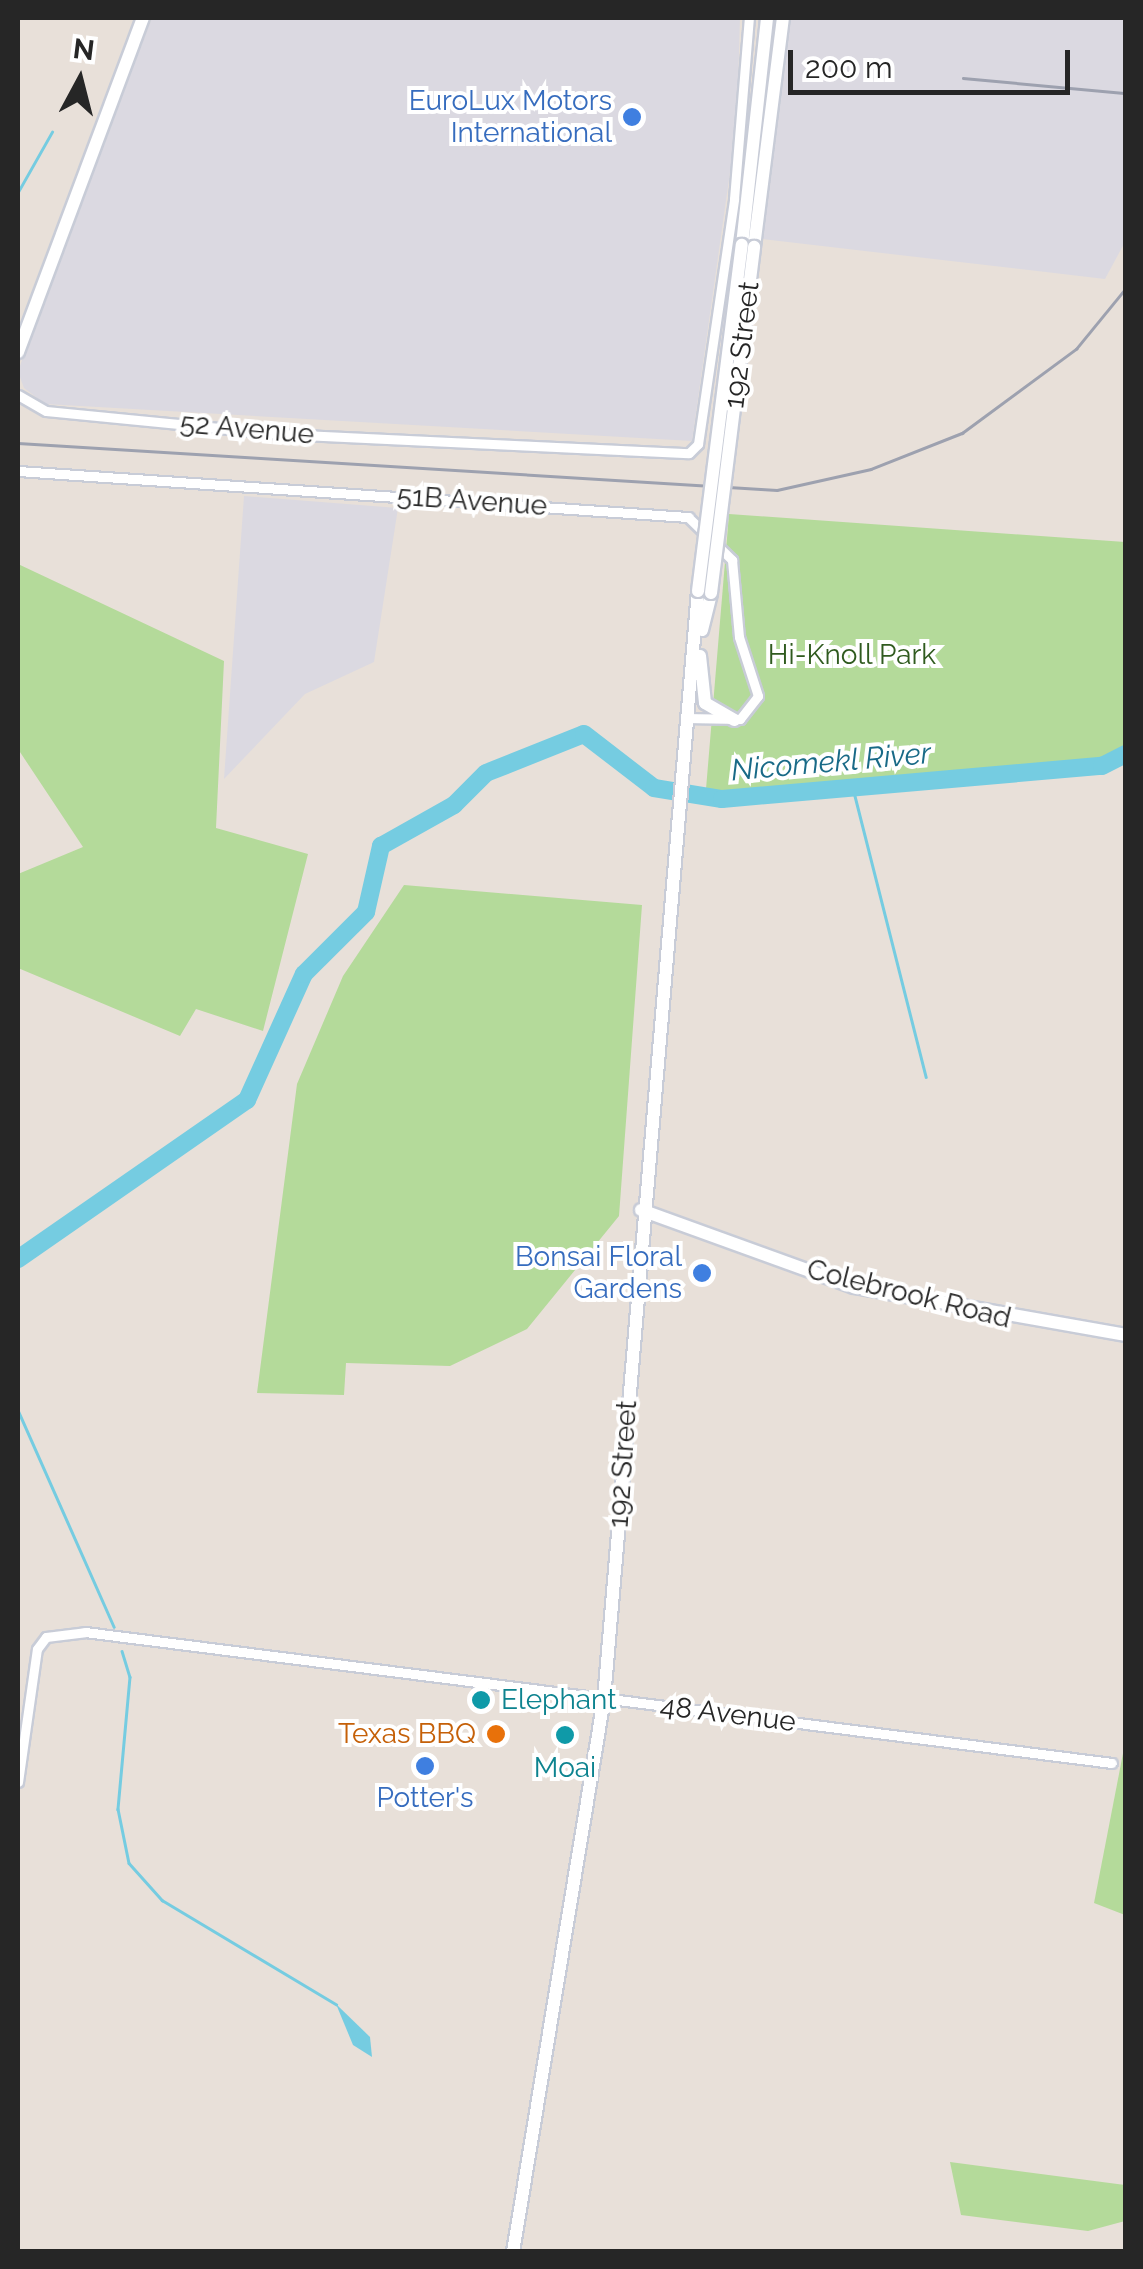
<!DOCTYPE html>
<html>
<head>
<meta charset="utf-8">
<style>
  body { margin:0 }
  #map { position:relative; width:1143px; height:2269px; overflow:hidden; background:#e8e0d9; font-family:Raleway,sans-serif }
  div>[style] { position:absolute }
  .industrial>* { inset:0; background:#dbd9e1 }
  .green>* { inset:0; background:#b4da9a }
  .water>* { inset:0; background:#75cce1 }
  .stream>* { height:2.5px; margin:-1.25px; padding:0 1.25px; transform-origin:1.25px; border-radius:1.25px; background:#75cce1 }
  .river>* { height:18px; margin:-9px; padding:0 9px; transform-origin:9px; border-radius:9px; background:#75cce1 }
  .roads { filter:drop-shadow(2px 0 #c8ccd7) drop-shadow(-2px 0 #c8ccd7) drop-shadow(0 2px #c8ccd7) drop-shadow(0 -2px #c8ccd7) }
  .street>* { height:9px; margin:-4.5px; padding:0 4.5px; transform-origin:4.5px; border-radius:4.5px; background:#fff }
  .secondary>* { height:12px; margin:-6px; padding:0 6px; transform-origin:6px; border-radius:6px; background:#fff }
  .rail>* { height:2.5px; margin:-1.25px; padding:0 1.25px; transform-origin:1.25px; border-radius:1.25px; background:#9da1af }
  .bridges { filter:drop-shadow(2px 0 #c8ccd7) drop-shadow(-2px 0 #c8ccd7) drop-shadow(0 2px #c8ccd7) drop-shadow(0 -2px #c8ccd7) }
  .secondary-bridge>* { height:12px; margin:-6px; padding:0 6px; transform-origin:6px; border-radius:6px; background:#fff }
  .dots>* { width:28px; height:28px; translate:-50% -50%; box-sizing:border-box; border:5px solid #fff; border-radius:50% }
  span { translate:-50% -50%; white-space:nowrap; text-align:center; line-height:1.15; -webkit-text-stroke:8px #fff; paint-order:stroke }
  .shop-label { font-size:28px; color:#366cbe }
  .right { translate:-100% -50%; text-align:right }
  .street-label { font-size:28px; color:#262626 }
  .park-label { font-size:28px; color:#305b1f }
  .culture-label { font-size:28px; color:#0d838f }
  .left { translate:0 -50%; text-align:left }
  .food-label { font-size:28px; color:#c56008 }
  .water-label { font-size:30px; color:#196a87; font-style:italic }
  .frame { position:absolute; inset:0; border:20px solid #262626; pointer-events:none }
  .north { position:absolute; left:30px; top:30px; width:100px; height:100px; -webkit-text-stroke:8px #fff; paint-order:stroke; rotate:7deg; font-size:28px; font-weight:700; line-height:40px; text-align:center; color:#262626 }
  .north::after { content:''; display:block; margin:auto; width:35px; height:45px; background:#262626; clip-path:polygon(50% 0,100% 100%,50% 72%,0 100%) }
  .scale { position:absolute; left:788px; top:50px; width:282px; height:45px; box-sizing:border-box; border:5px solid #262626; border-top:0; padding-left:12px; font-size:30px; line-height:35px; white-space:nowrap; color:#262626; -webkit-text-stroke:8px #fff; paint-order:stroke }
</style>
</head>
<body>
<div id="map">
  <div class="industrial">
    <div style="clip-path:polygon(152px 18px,740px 18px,737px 123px,692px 441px,45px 404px,24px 388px,18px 372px,55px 260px)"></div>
    <div style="clip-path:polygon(789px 18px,1125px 18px,1125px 242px,1105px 279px,762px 239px)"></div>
    <div style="clip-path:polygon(244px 496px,398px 508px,374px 662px,305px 694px,224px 779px)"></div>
  </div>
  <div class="green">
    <div style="clip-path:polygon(729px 514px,1125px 542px,1125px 753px,962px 781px,752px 798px,706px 789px)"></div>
    <div style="clip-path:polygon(18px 564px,224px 661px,216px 828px,308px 854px,263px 1031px,196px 1009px,180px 1036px,18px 968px,18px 874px,83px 847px,18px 749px)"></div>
    <div style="clip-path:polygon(404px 885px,642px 905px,619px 1216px,527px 1329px,450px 1366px,346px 1363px,344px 1395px,257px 1393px,297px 1084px,343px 976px)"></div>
    <div style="clip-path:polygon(1125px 1743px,1125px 1915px,1094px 1903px)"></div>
    <div style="clip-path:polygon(950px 2162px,1125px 2185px,1125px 2221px,1088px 2231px,961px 2215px)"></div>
  </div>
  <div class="water">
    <div style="clip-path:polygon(336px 2004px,370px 2037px,372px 2057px,353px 2045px)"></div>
  </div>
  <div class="stream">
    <div style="left:18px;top:192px;width:69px;rotate:-60.5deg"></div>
    <div style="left:853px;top:788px;width:298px;rotate:75.8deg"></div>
    <div style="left:18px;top:1410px;width:237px;rotate:66.1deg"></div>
    <div style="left:122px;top:1651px;width:27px;rotate:73deg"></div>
    <div style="left:130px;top:1677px;width:133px;rotate:95.2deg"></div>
    <div style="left:118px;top:1809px;width:55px;rotate:78.5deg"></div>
    <div style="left:129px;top:1863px;width:50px;rotate:48.3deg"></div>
    <div style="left:162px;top:1900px;width:203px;rotate:30.9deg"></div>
  </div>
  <div class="river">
    <div style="left:18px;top:1259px;width:279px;rotate:-34.8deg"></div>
    <div style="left:247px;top:1100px;width:138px;rotate:-65.7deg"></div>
    <div style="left:304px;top:974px;width:88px;rotate:-45deg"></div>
    <div style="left:366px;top:912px;width:68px;rotate:-77.2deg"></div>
    <div style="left:381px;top:846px;width:84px;rotate:-29.3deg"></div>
    <div style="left:454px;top:805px;width:45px;rotate:-45deg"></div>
    <div style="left:486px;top:773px;width:105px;rotate:-21.7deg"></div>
    <div style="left:584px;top:734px;width:88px;rotate:37.6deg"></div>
    <div style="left:654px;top:788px;width:69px;rotate:9.2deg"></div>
    <div style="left:722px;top:799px;width:381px;rotate:-5deg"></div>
    <div style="left:1102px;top:766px;width:27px;rotate:-27deg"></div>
  </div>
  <div class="roads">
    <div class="street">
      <div style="left:18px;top:395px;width:32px;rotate:30deg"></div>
      <div style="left:46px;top:411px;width:236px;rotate:5.6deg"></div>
      <div style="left:281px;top:434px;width:408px;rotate:2.7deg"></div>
      <div style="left:689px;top:453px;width:13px;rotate:-45deg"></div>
      <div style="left:698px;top:444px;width:248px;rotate:-81.6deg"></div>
      <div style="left:734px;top:199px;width:182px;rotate:-85.3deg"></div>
      <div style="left:18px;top:471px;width:672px;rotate:3.93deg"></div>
      <div style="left:688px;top:517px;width:62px;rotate:44.3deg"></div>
      <div style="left:732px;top:560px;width:77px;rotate:84.8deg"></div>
      <div style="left:739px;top:637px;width:62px;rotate:72.1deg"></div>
      <div style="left:758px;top:696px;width:29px;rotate:128deg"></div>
      <div style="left:740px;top:719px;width:55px;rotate:-179deg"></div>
      <div style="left:18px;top:1782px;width:134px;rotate:-81.9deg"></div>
      <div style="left:37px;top:1649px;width:15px;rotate:-53deg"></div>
      <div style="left:46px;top:1637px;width:39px;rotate:-7deg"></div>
      <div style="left:85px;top:1632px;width:1035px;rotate:7.27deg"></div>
    </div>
    <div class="secondary">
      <div style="left:742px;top:245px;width:228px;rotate:-83.7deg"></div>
      <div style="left:754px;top:247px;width:231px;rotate:-82.8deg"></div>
      <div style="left:18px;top:352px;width:357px;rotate:-69.5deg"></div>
      <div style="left:702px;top:630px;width:38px;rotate:-76deg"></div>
      <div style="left:700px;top:656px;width:47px;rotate:83.9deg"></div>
      <div style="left:705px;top:703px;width:34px;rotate:30deg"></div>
      <div style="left:641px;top:1210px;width:226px;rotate:19.9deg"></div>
      <div style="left:854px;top:1287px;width:276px;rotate:10deg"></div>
      <div style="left:513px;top:2252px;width:560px;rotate:-80.66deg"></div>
      <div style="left:604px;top:1699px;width:1112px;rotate:-85.15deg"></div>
    </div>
  </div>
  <div class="rail">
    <div style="left:963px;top:78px;width:164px;rotate:5.3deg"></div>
    <div style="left:18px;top:443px;width:760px;rotate:3.54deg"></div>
    <div style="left:777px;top:490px;width:96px;rotate:-12.6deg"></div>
    <div style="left:871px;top:469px;width:98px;rotate:-21.6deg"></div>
    <div style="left:962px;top:433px;width:142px;rotate:-36.4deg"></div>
    <div style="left:1076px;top:349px;width:79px;rotate:-50.7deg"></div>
  </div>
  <div class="bridges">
    <div class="secondary-bridge">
      <div style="left:698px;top:591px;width:349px;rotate:-82.8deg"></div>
      <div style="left:711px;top:593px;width:349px;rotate:-82.9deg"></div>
    </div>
  </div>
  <div class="dots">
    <div style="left:632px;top:117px;background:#3f7fe0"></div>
    <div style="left:702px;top:1273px;background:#3f7fe0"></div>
    <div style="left:481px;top:1700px;background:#0f9aa8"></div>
    <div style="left:496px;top:1734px;background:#e8710a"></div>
    <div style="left:565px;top:1735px;background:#0f9aa8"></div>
    <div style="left:425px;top:1766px;background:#3f7fe0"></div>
  </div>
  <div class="shop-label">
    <span class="right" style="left:612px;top:117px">EuroLux Motors<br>International</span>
    <span class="right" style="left:682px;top:1273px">Bonsai Floral<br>Gardens</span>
    <span style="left:425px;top:1798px">Potter's</span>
  </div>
  <div class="street-label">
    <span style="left:742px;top:345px;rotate:-83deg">192 Street</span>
    <span style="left:247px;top:429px;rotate:5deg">52 Avenue</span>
    <span style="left:472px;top:501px;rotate:4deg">51B Avenue</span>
    <span style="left:909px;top:1294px;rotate:14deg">Colebrook Road</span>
    <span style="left:623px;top:1464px;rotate:-86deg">192 Street</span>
    <span style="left:728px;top:1714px;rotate:7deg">48 Avenue</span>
  </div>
  <div class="park-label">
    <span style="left:852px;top:655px">Hi-Knoll Park</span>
  </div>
  <div class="culture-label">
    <span class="left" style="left:501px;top:1700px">Elephant</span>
    <span style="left:565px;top:1768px">Moai</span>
  </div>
  <div class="food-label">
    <span class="right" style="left:476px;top:1734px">Texas BBQ</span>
  </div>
  <div class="water-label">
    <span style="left:831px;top:762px;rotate:-5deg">Nicomekl River</span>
  </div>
  <div class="frame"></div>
  <div class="north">N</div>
  <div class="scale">200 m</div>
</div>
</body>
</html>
